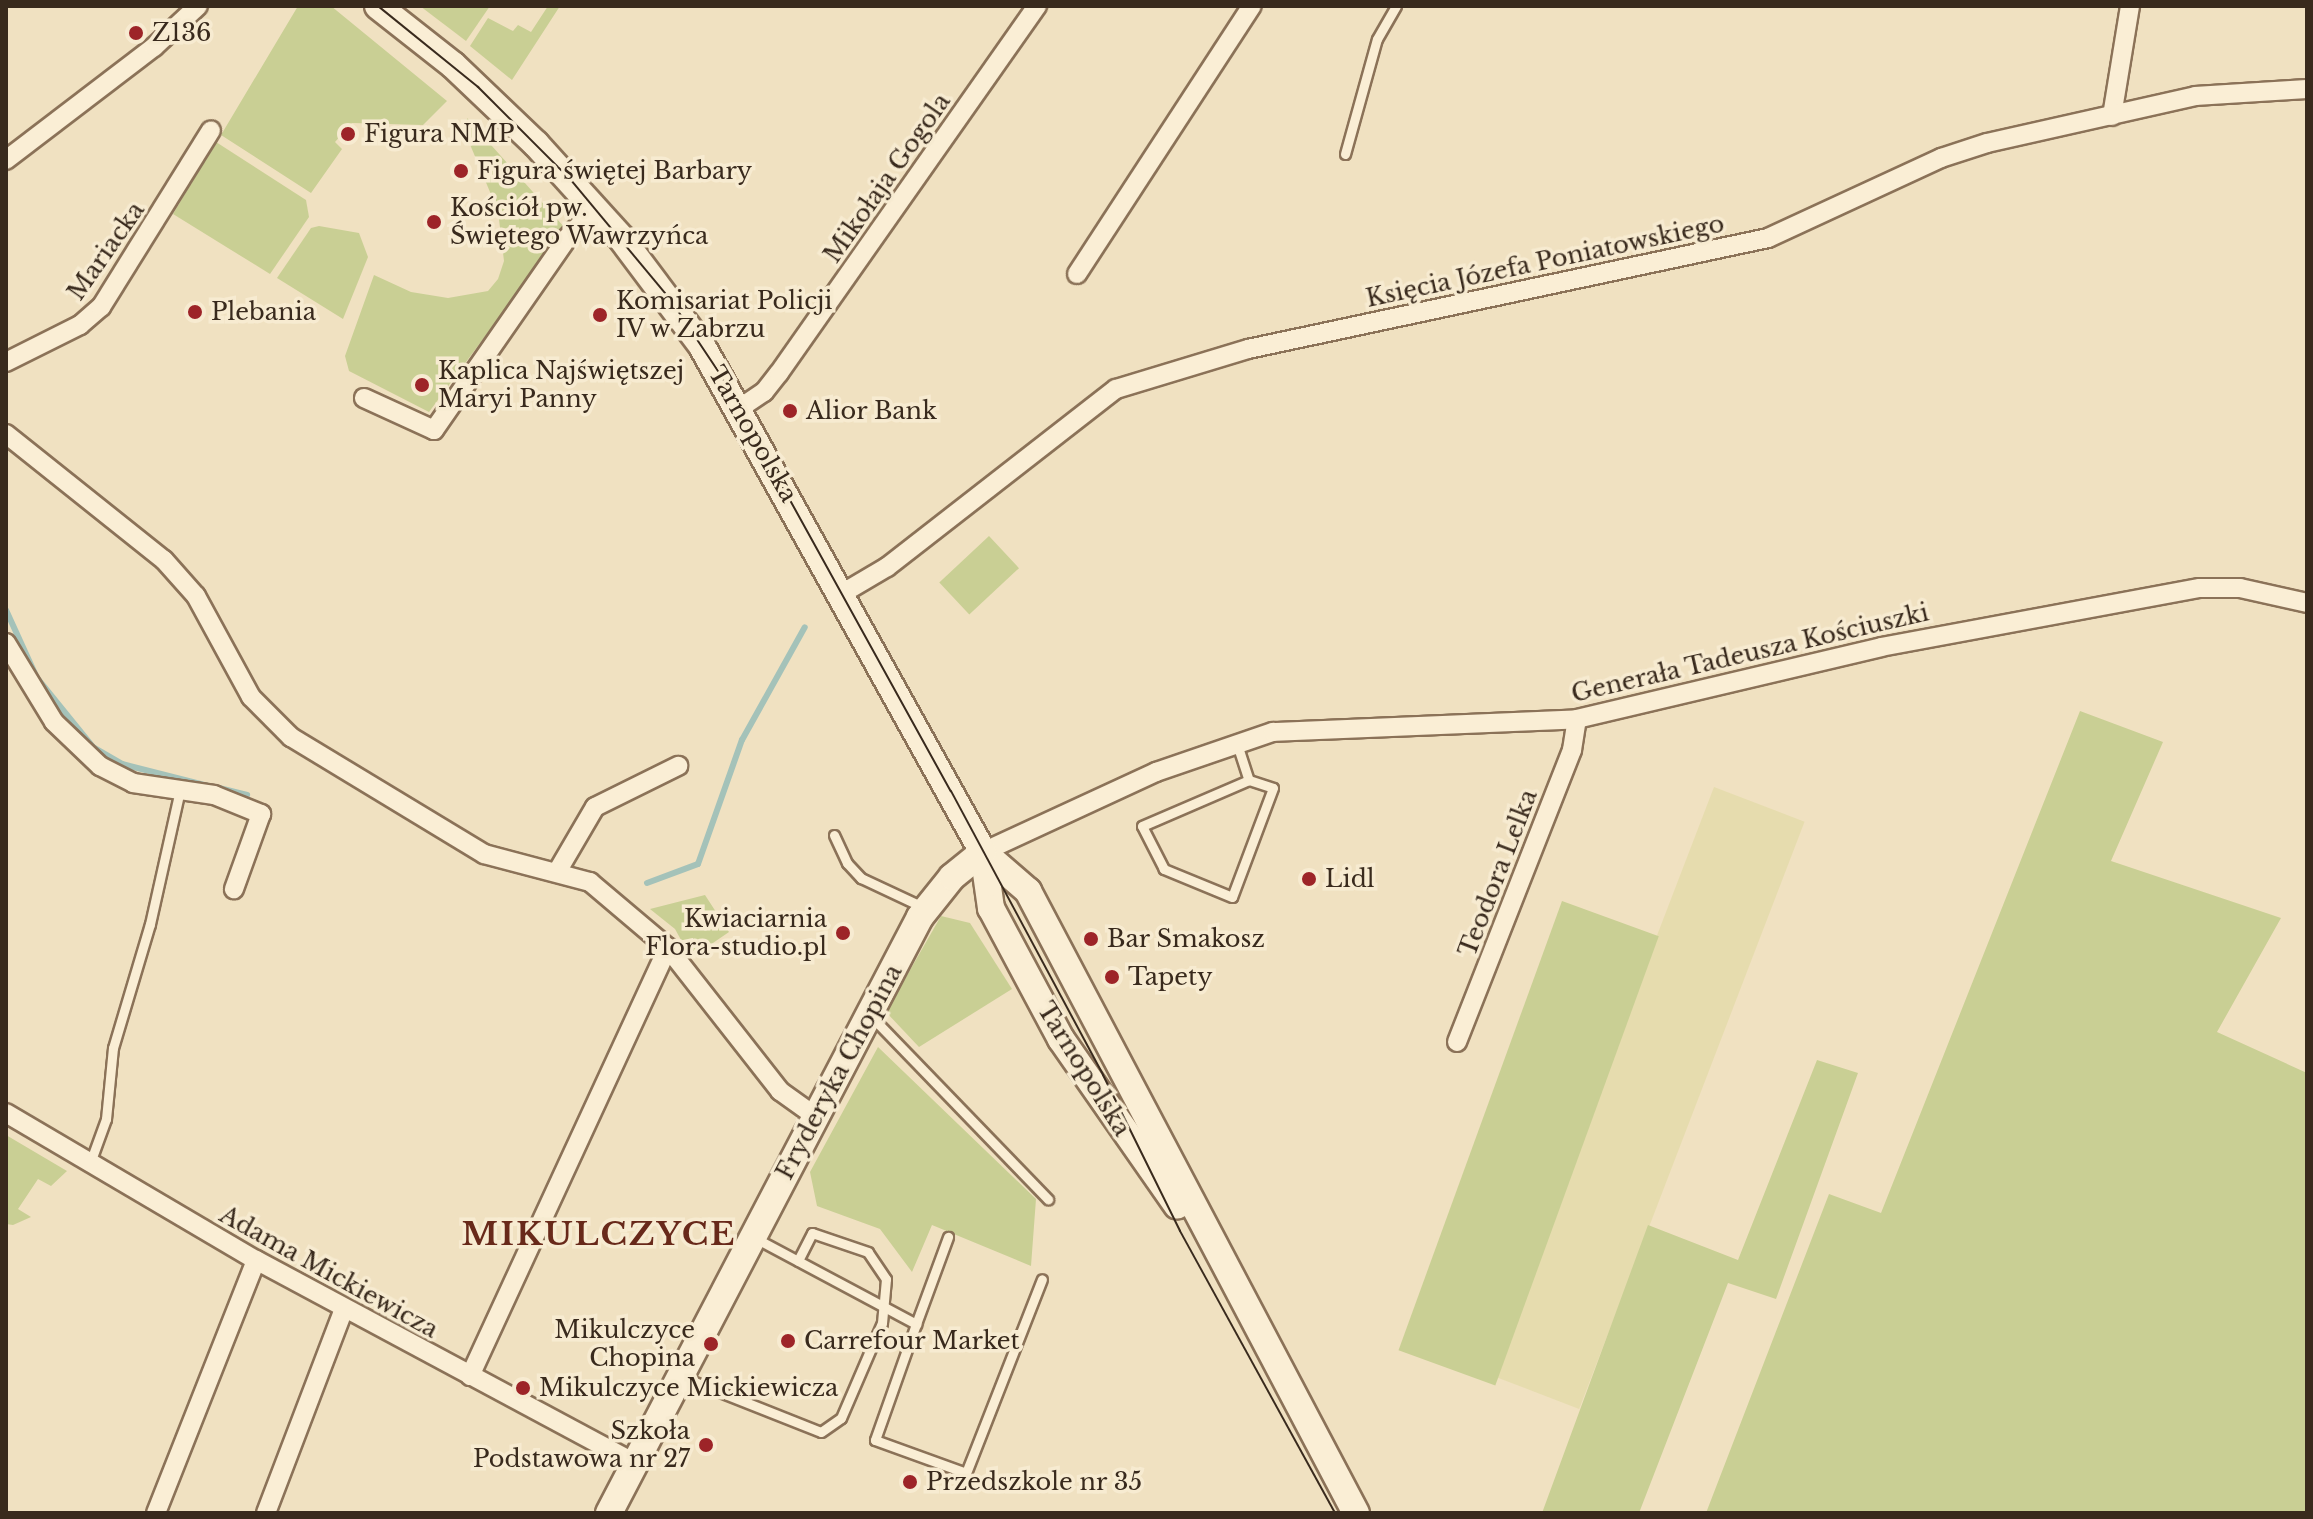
<!DOCTYPE html>
<html>
<head>
<meta charset="utf-8">
<style>
  body { margin:0 }
  #map { position:relative; width:2313px; height:1519px; overflow:hidden; background:#f0e1c1; font-family:"Libre Baskerville",serif }
  div>[style] { position:absolute }
  .farmland>* { inset:0; background:#e6dcae; transform-origin:0 0 }
  .green>* { inset:0; background:#c9cf94; transform-origin:0 0 }
  .stream>* { height:6px; margin:-3px; padding:0 3px; transform-origin:3px; border-radius:3px; background:#a4c2b9 }
  .roads { filter:drop-shadow(2px 0 #8b7258) drop-shadow(-2px 0 #8b7258) drop-shadow(0 2px #8b7258) drop-shadow(0 -2px #8b7258) }
  .lane>* { height:9px; margin:-4.5px; padding:0 4.5px; transform-origin:4.5px; border-radius:4.5px; background:#faeed5 }
  .street>* { height:18px; margin:-9px; padding:0 9px; transform-origin:9px; border-radius:9px; background:#faeed5 }
  .secondary>* { height:26px; margin:-13px; padding:0 13px; transform-origin:13px; border-radius:13px; background:#faeed5 }
  .tram>* { height:2px; margin:-1px; padding:0 1px; transform-origin:1px; border-radius:1px; background:#392a1d }
  .dots>* { width:22px; height:22px; translate:-50% -50%; box-sizing:border-box; border:4px solid #f7ebd1; border-radius:50% }
  span { translate:-50% -50%; white-space:nowrap; text-align:center; line-height:1.15; -webkit-text-stroke:7px #f7ebd1; paint-order:stroke }
  .poi-label { font-size:24px; color:#392a1d }
  .left { translate:0 -50%; text-align:left }
  .right { translate:-100% -50%; text-align:right }
  .street-label { font-size:24px; color:#392a1d }
  .district-label { font-size:32px; color:#68291a; font-weight:700; letter-spacing:2px }
  .frame { position:absolute; inset:0; border:8px solid #392a1d; pointer-events:none }
</style>
</head>
<body>
<div id="map">
  <div class="farmland">
    <div style="left:1714px;top:787px;width:97px;height:629px;rotate:21deg"></div>
  </div>
  <div class="green">
    <div style="clip-path:polygon(298px 6px,331px 6px,447px 101px,423px 125px,352px 123px,335px 142px,342px 149px,311px 193px,221px 135px)"></div>
    <div style="clip-path:polygon(420px 6px,490px 6px,466px 41px)"></div>
    <div style="clip-path:polygon(548px 6px,560px 6px,512px 80px,470px 46px,488px 18px,513px 31px,518px 25px,531px 32px)"></div>
    <div style="clip-path:polygon(467px 118px,565px 228px,429px 412px,349px 371px,345px 356px,374px 275px,411px 292px,448px 298px,488px 291px,498px 279px,504px 261px,498px 211px,466px 135px)"></div>
    <div style="clip-path:polygon(216px 142px,306px 200px,309px 217px,270px 274px,173px 214px)"></div>
    <div style="clip-path:polygon(319px 226px,359px 233px,368px 257px,343px 319px,277px 278px,311px 228px)"></div>
    <div style="left:989px;top:536px;width:44px;height:68px;rotate:47deg"></div>
    <div style="clip-path:polygon(2080px 711px,2163px 742px,2111px 861px,2281px 918px,2217px 1032px,2307px 1073px,2307px 1513px,1706px 1513px,1829px 1194px,1881px 1213px)"></div>
    <div style="clip-path:polygon(705px 895px,729px 932px,691px 958px,675px 929px,650px 909px)"></div>
    <div style="left:1562px;top:901px;width:103px;height:478px;rotate:20deg"></div>
    <div style="clip-path:polygon(941px 916px,970px 923px,1012px 989px,919px 1047px,886px 1012px)"></div>
    <div style="clip-path:polygon(878px 1047px,1036px 1199px,1031px 1266px,932px 1225px,912px 1272px,880px 1229px,817px 1206px,810px 1172px)"></div>
    <div style="clip-path:polygon(1817px 1060px,1858px 1073px,1776px 1299px,1728px 1283px,1639px 1513px,1542px 1513px,1648px 1225px,1738px 1260px)"></div>
    <div style="clip-path:polygon(6px 1135px,67px 1171px,51px 1186px,38px 1179px,18px 1209px,31px 1217px,13px 1225px,6px 1224px)"></div>
  </div>
  <div class="stream">
    <div style="left:6px;top:610px;width:75px;rotate:65.5deg"></div>
    <div style="left:37px;top:678px;width:89px;rotate:50.9deg"></div>
    <div style="left:93px;top:747px;width:34px;rotate:30deg"></div>
    <div style="left:122px;top:764px;width:89px;rotate:14.3deg"></div>
    <div style="left:219px;top:788px;width:29px;rotate:14deg"></div>
    <div style="left:647px;top:883px;width:54px;rotate:-20.4deg"></div>
    <div style="left:698px;top:864px;width:132px;rotate:-70.5deg"></div>
    <div style="left:742px;top:740px;width:129px;rotate:-60.9deg"></div>
  </div>
  <div class="roads">
    <div class="lane">
      <div style="left:1345px;top:154px;width:119px;rotate:-74.5deg"></div>
      <div style="left:1377px;top:39px;width:38px;rotate:-60deg"></div>
      <div style="left:1237px;top:744px;width:38px;rotate:72deg"></div>
      <div style="left:1249px;top:780px;width:25px;rotate:18deg"></div>
      <div style="left:1273px;top:788px;width:116px;rotate:110.6deg"></div>
      <div style="left:1232px;top:897px;width:74px;rotate:-157.6deg"></div>
      <div style="left:1164px;top:869px;width:48px;rotate:-117.1deg"></div>
      <div style="left:1142px;top:826px;width:116px;rotate:-23.3deg"></div>
      <div style="left:834px;top:835px;width:31px;rotate:65deg"></div>
      <div style="left:847px;top:863px;width:21px;rotate:47deg"></div>
      <div style="left:861px;top:878px;width:71px;rotate:25.1deg"></div>
      <div style="left:871px;top:1016px;width:255px;rotate:46deg"></div>
      <div style="left:90px;top:1163px;width:47px;rotate:-70deg"></div>
      <div style="left:106px;top:1119px;width:71px;rotate:-84.4deg"></div>
      <div style="left:113px;top:1048px;width:129px;rotate:-73.4deg"></div>
      <div style="left:150px;top:924px;width:137px;rotate:-77.4deg"></div>
      <div style="left:755px;top:1238px;width:183px;rotate:28.1deg"></div>
      <div style="left:916px;top:1324px;width:123px;rotate:109.5deg"></div>
      <div style="left:875px;top:1440px;width:97px;rotate:19.9deg"></div>
      <div style="left:966px;top:1473px;width:208px;rotate:-68.6deg"></div>
      <div style="left:916px;top:1324px;width:93px;rotate:-69.8deg"></div>
      <div style="left:682px;top:1377px;width:149px;rotate:21.6deg"></div>
      <div style="left:821px;top:1432px;width:24px;rotate:-35deg"></div>
      <div style="left:841px;top:1418px;width:103px;rotate:-66.7deg"></div>
      <div style="left:882px;top:1323px;width:44px;rotate:-84.8deg"></div>
      <div style="left:886px;top:1279px;width:32px;rotate:-124deg"></div>
      <div style="left:868px;top:1252px;width:59px;rotate:-161.3deg"></div>
      <div style="left:812px;top:1233px;width:31px;rotate:117deg"></div>
    </div>
    <div class="street">
      <div style="left:2112px;top:116px;width:111px;rotate:-80.7deg"></div>
      <div style="left:6px;top:160px;width:186px;rotate:-37.4deg"></div>
      <div style="left:154px;top:47px;width:60px;rotate:-43deg"></div>
      <div style="left:1077px;top:274px;width:320px;rotate:-56.9deg"></div>
      <div style="left:6px;top:362px;width:83px;rotate:-26.6deg"></div>
      <div style="left:80px;top:325px;width:28px;rotate:-41deg"></div>
      <div style="left:101px;top:307px;width:208px;rotate:-58.1deg"></div>
      <div style="left:364px;top:398px;width:77px;rotate:24.6deg"></div>
      <div style="left:434px;top:430px;width:236px;rotate:-55.2deg"></div>
      <div style="left:569px;top:236px;width:39px;rotate:-46deg"></div>
      <div style="left:740px;top:408px;width:29px;rotate:-34deg"></div>
      <div style="left:764px;top:392px;width:24px;rotate:-52deg"></div>
      <div style="left:779px;top:373px;width:449px;rotate:-54.9deg"></div>
      <div style="left:6px;top:434px;width:202px;rotate:38.6deg"></div>
      <div style="left:164px;top:560px;width:48px;rotate:48.4deg"></div>
      <div style="left:196px;top:596px;width:115px;rotate:61.4deg"></div>
      <div style="left:251px;top:697px;width:57px;rotate:45deg"></div>
      <div style="left:291px;top:737px;width:226px;rotate:31.2deg"></div>
      <div style="left:484px;top:854px;width:110px;rotate:14.8deg"></div>
      <div style="left:590px;top:882px;width:102px;rotate:40.2deg"></div>
      <div style="left:668px;top:948px;width:182px;rotate:51.9deg"></div>
      <div style="left:780px;top:1091px;width:43px;rotate:35.5deg"></div>
      <div style="left:843px;top:593px;width:51px;rotate:-30.6deg"></div>
      <div style="left:887px;top:567px;width:290px;rotate:-37.9deg"></div>
      <div style="left:1116px;top:389px;width:138px;rotate:-16.9deg"></div>
      <div style="left:1248px;top:349px;width:532px;rotate:-12.05deg"></div>
      <div style="left:1768px;top:238px;width:191px;rotate:-24.8deg"></div>
      <div style="left:1941px;top:158px;width:48px;rotate:-18.1deg"></div>
      <div style="left:1987px;top:143px;width:213px;rotate:-12.7deg"></div>
      <div style="left:2195px;top:96px;width:112px;rotate:-3.6deg"></div>
      <div style="left:6px;top:643px;width:92px;rotate:58.7deg"></div>
      <div style="left:54px;top:722px;width:64px;rotate:43.7deg"></div>
      <div style="left:100px;top:766px;width:37px;rotate:27deg"></div>
      <div style="left:133px;top:783px;width:82px;rotate:8.4deg"></div>
      <div style="left:214px;top:795px;width:51px;rotate:22deg"></div>
      <div style="left:261px;top:814px;width:80px;rotate:109.8deg"></div>
      <div style="left:983px;top:852px;width:191px;rotate:-24.8deg"></div>
      <div style="left:1156px;top:772px;width:124px;rotate:-18.9deg"></div>
      <div style="left:1273px;top:732px;width:304px;rotate:-2.4deg"></div>
      <div style="left:1577px;top:719px;width:312px;rotate:-13.3deg"></div>
      <div style="left:1881px;top:647px;width:324px;rotate:-10.5deg"></div>
      <div style="left:2200px;top:588px;width:40px"></div>
      <div style="left:2240px;top:588px;width:69px;rotate:12.6deg"></div>
      <div style="left:557px;top:872px;width:75px;rotate:-59.7deg"></div>
      <div style="left:595px;top:807px;width:93px;rotate:-26.3deg"></div>
      <div style="left:1457px;top:1042px;width:314px;rotate:-68.5deg"></div>
      <div style="left:1572px;top:750px;width:31px;rotate:-81deg"></div>
      <div style="left:6px;top:1113px;width:290px;rotate:30.5deg"></div>
      <div style="left:256px;top:1260px;width:429px;rotate:28.2deg"></div>
      <div style="left:470px;top:1376px;width:472px;rotate:-65.2deg"></div>
      <div style="left:156px;top:1513px;width:272px;rotate:-68.4deg"></div>
      <div style="left:266px;top:1513px;width:218px;rotate:-69.1deg"></div>
    </div>
    <div class="secondary">
      <div style="left:378px;top:6px;width:95px;rotate:38.2deg"></div>
      <div style="left:453px;top:65px;width:115px;rotate:43.6deg"></div>
      <div style="left:536px;top:144px;width:128px;rotate:47.8deg"></div>
      <div style="left:622px;top:239px;width:134px;rotate:53.2deg"></div>
      <div style="left:702px;top:346px;width:579px;rotate:60.96deg"></div>
      <div style="left:983px;top:852px;width:60px;rotate:40.9deg"></div>
      <div style="left:1028px;top:891px;width:703px;rotate:62.2deg"></div>
      <div style="left:983px;top:852px;width:57px;rotate:81.9deg"></div>
      <div style="left:991px;top:908px;width:149px;rotate:61.9deg"></div>
      <div style="left:1061px;top:1039px;width:203px;rotate:55.1deg"></div>
      <div style="left:609px;top:1513px;width:672px;rotate:-62.44deg"></div>
      <div style="left:920px;top:917px;width:51px;rotate:-51.3deg"></div>
      <div style="left:952px;top:877px;width:40px;rotate:-39deg"></div>
    </div>
  </div>
  <div class="tram">
    <div style="left:378px;top:6px;width:129px;rotate:39deg"></div>
    <div style="left:478px;top:87px;width:130px;rotate:45deg"></div>
    <div style="left:570px;top:179px;width:156px;rotate:50.2deg"></div>
    <div style="left:670px;top:299px;width:94px;rotate:56.3deg"></div>
    <div style="left:722px;top:377px;width:473px;rotate:61.1deg"></div>
    <div style="left:951px;top:791px;width:322px;rotate:61.8deg"></div>
    <div style="left:1103px;top:1075px;width:174px;rotate:63.7deg"></div>
    <div style="left:1180px;top:1231px;width:322px;rotate:61.2deg"></div>
  </div>
  <div class="dots">
    <div style="left:136px;top:33px;background:#9d2428"></div>
    <div style="left:348px;top:134px;background:#9d2428"></div>
    <div style="left:461px;top:171px;background:#9d2428"></div>
    <div style="left:434px;top:222px;background:#9d2428"></div>
    <div style="left:195px;top:312px;background:#9d2428"></div>
    <div style="left:600px;top:315px;background:#9d2428"></div>
    <div style="left:422px;top:385px;background:#9d2428"></div>
    <div style="left:790px;top:411px;background:#9d2428"></div>
    <div style="left:1309px;top:879px;background:#9d2428"></div>
    <div style="left:843px;top:933px;background:#9d2428"></div>
    <div style="left:1091px;top:939px;background:#9d2428"></div>
    <div style="left:1112px;top:977px;background:#9d2428"></div>
    <div style="left:788px;top:1341px;background:#9d2428"></div>
    <div style="left:711px;top:1344px;background:#9d2428"></div>
    <div style="left:523px;top:1388px;background:#9d2428"></div>
    <div style="left:706px;top:1445px;background:#9d2428"></div>
    <div style="left:910px;top:1482px;background:#9d2428"></div>
  </div>
  <div class="poi-label">
    <span class="left" style="left:152px;top:33px">Z136</span>
    <span class="left" style="left:364px;top:134px">Figura NMP</span>
    <span class="left" style="left:477px;top:171px">Figura świętej Barbary</span>
    <span class="left" style="left:450px;top:222px">Kościół pw.<br>Świętego Wawrzyńca</span>
    <span class="left" style="left:616px;top:315px">Komisariat Policji<br>IV w Zabrzu</span>
    <span class="left" style="left:211px;top:312px">Plebania</span>
    <span class="left" style="left:438px;top:385px">Kaplica Najświętszej<br>Maryi Panny</span>
    <span class="left" style="left:806px;top:411px">Alior Bank</span>
    <span class="left" style="left:1325px;top:879px">Lidl</span>
    <span class="right" style="left:827px;top:933px">Kwiaciarnia<br>Flora-studio.pl</span>
    <span class="left" style="left:1107px;top:939px">Bar Smakosz</span>
    <span class="left" style="left:1128px;top:977px">Tapety</span>
    <span class="right" style="left:695px;top:1344px">Mikulczyce<br>Chopina</span>
    <span class="left" style="left:804px;top:1341px">Carrefour Market</span>
    <span class="left" style="left:539px;top:1388px">Mikulczyce Mickiewicza</span>
    <span class="right" style="left:690px;top:1445px">Szkoła<br>Podstawowa nr 27</span>
    <span class="left" style="left:926px;top:1482px">Przedszkole nr 35</span>
  </div>
  <div class="street-label">
    <span style="left:887px;top:178px;rotate:-55deg">Mikołaja Gogola</span>
    <span style="left:106px;top:251px;rotate:-55deg">Mariacka</span>
    <span style="left:1545px;top:261px;rotate:-12deg">Księcia Józefa Poniatowskiego</span>
    <span style="left:753px;top:434px;rotate:60deg">Tarnopolska</span>
    <span style="left:1750px;top:653px;rotate:-13deg">Generała Tadeusza Kościuszki</span>
    <span style="left:1498px;top:873px;rotate:-69deg">Teodora Lelka</span>
    <span style="left:1084px;top:1069px;rotate:58deg">Tarnopolska</span>
    <span style="left:839px;top:1072px;rotate:-62deg">Fryderyka Chopina</span>
    <span style="left:329px;top:1272px;rotate:29deg">Adama Mickiewicza</span>
  </div>
  <div class="district-label">
    <span style="left:599px;top:1234px">MIKULCZYCE</span>
  </div>
  <div class="frame"></div>
</div>
</body>
</html>
